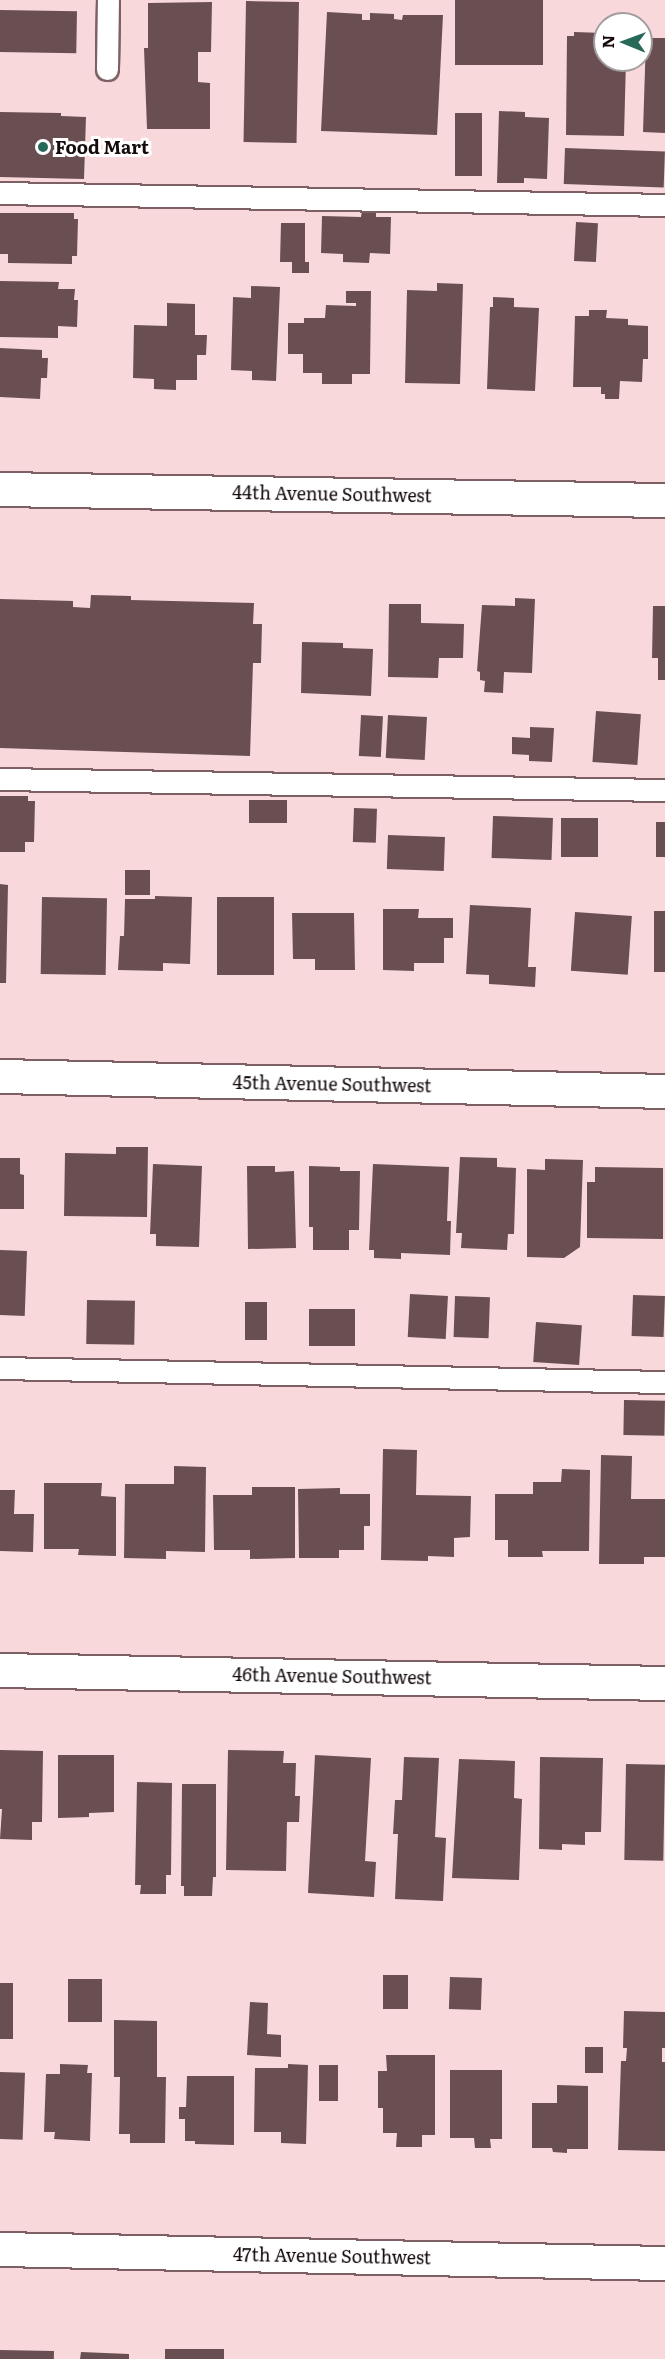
<!DOCTYPE html>
<html>
<head>
<meta charset="utf-8">
<style>
  body { margin:0 }
  #map { position:relative; width:665px; height:2359px; overflow:hidden; background:#f8d8db; font-family:Literata,serif }
  div>[style] { position:absolute }
  .building>* { inset:0; background:#6a4f52; transform-origin:0 0 }
  .roads { filter:drop-shadow(2px 0 #7c6063) drop-shadow(-2px 0 #7c6063) drop-shadow(0 2px #7c6063) drop-shadow(0 -2px #7c6063) }
  .service>* { height:21px; margin:-10.5px; padding:0 10.5px; transform-origin:10.5px; border-radius:10.5px; background:#fff }
  .minor>* { height:33px; margin:-16.5px; padding:0 16.5px; transform-origin:16.5px; border-radius:16.5px; background:#fff }
  .dots>* { width:16px; height:16px; translate:-50% -50%; box-sizing:border-box; border:3px solid #fff; border-radius:50% }
  span { translate:-50% -50%; white-space:nowrap; text-align:center; line-height:1.15; -webkit-text-stroke:6px #fff; paint-order:stroke }
  .poi-label { font-size:18px; color:#150b0c; font-weight:700 }
  .left { translate:0 -50%; text-align:left }
  .street-label { font-size:18px; color:#150b0c }
  .north { position:absolute; left:593px; top:12px; width:60px; height:60px; box-sizing:border-box; background:#fff; border:2px solid #a19d9e; border-radius:50%; rotate:271deg; font-size:16px; font-weight:700; line-height:24px; text-align:center; color:#150b0c }
  .north::after { content:''; display:block; margin:auto; width:21px; height:27px; background:#276959; clip-path:polygon(50% 0,100% 100%,50% 72%,0 100%) }
</style>
</head>
<body>
<div id="map">
  <div class="building">
    <div style="left:455px;top:0;width:88px;height:65px"></div>
    <div style="left:246px;top:1px;width:53px;height:141px;rotate:1deg"></div>
    <div style="clip-path:polygon(212px 2px,211px 52px,198px 52px,198px 82px,210px 83px,210px 129px,147px 129px,144px 48px,148px 48px,148px 3px)"></div>
    <div style="left:0;top:10px;width:77px;height:42px;rotate:1deg"></div>
    <div style="clip-path:polygon(327px 12px,362px 14px,362px 20px,370px 20px,370px 13px,394px 14px,394px 19px,402px 20px,403px 15px,443px 15px,437px 135px,321px 131px)"></div>
    <div style="clip-path:polygon(574px 32px,604px 33px,605px 60px,626px 60px,624px 136px,566px 135px,567px 36px,574px 36px)"></div>
    <div style="clip-path:polygon(646px 38px,665px 38px,665px 133px,643px 132px)"></div>
    <div style="clip-path:polygon(499px 111px,525px 112px,525px 117px,549px 118px,547px 179px,524px 178px,524px 183px,497px 183px)"></div>
    <div style="clip-path:polygon(0 112px,61px 113px,61px 116px,86px 117px,84px 179px,0 177px)"></div>
    <div style="left:455px;top:113px;width:27px;height:63px"></div>
    <div style="left:565px;top:148px;width:100px;height:36px;rotate:2deg"></div>
    <div style="clip-path:polygon(362px 211px,376px 212px,376px 217px,391px 217px,390px 254px,370px 253px,369px 263px,343px 262px,343px 254px,321px 253px,322px 216px,361px 217px)"></div>
    <div style="clip-path:polygon(0 213px,74px 213px,74px 219px,78px 219px,77px 256px,72px 256px,72px 264px,8px 263px,8px 254px,0 254px)"></div>
    <div style="left:576px;top:222px;width:22px;height:39px;rotate:3deg"></div>
    <div style="clip-path:polygon(281px 223px,305px 223px,305px 262px,309px 262px,309px 273px,292px 273px,292px 262px,280px 262px)"></div>
    <div style="clip-path:polygon(0 281px,59px 282px,58px 289px,75px 289px,74px 300px,78px 300px,77px 327px,58px 326px,58px 338px,0 337px)"></div>
    <div style="clip-path:polygon(437px 283px,463px 284px,460px 384px,405px 383px,407px 290px,437px 291px)"></div>
    <div style="clip-path:polygon(251px 286px,280px 287px,276px 381px,252px 380px,252px 371px,231px 370px,233px 297px,251px 298px)"></div>
    <div style="clip-path:polygon(346px 291px,371px 291px,370px 374px,352px 374px,352px 384px,322px 384px,322px 373px,303px 373px,303px 354px,288px 354px,288px 323px,304px 323px,304px 318px,325px 318px,326px 305px,356px 306px,356px 303px,346px 303px)"></div>
    <div style="clip-path:polygon(493px 297px,514px 298px,514px 307px,539px 308px,535px 391px,487px 389px,490px 307px,493px 307px)"></div>
    <div style="clip-path:polygon(167px 303px,195px 304px,195px 335px,207px 335px,206px 355px,197px 355px,197px 380px,176px 380px,176px 390px,154px 389px,154px 379px,133px 378px,134px 325px,167px 326px)"></div>
    <div style="clip-path:polygon(589px 310px,607px 310px,606px 318px,628px 319px,628px 325px,648px 326px,648px 359px,643px 359px,642px 382px,620px 381px,619px 399px,605px 399px,605px 394px,601px 394px,601px 387px,573px 387px,575px 316px,589px 316px)"></div>
    <div style="clip-path:polygon(0 348px,42px 350px,42px 358px,48px 358px,47px 378px,41px 378px,40px 399px,0 397px)"></div>
    <div style="clip-path:polygon(91px 595px,131px 596px,131px 600px,254px 603px,253px 624px,262px 624px,261px 663px,253px 663px,250px 756px,0 748px,0 599px,73px 601px,73px 607px,90px 608px)"></div>
    <div style="clip-path:polygon(515px 598px,535px 599px,532px 673px,504px 672px,503px 693px,484px 692px,485px 681px,480px 680px,480px 672px,477px 671px,482px 605px,515px 606px)"></div>
    <div style="clip-path:polygon(389px 604px,421px 604px,421px 623px,464px 624px,463px 658px,439px 658px,438px 678px,388px 677px)"></div>
    <div style="clip-path:polygon(653px 606px,665px 606px,665px 680px,658px 680px,658px 658px,652px 658px)"></div>
    <div style="clip-path:polygon(302px 642px,343px 643px,343px 648px,373px 649px,371px 696px,301px 693px)"></div>
    <div style="left:596px;top:711px;width:45px;height:51px;rotate:4deg"></div>
    <div style="left:361px;top:715px;width:22px;height:41px;rotate:3deg"></div>
    <div style="left:388px;top:715px;width:39px;height:43px;rotate:3deg"></div>
    <div style="clip-path:polygon(530px 727px,554px 728px,552px 762px,529px 761px,529px 755px,512px 754px,512px 737px,530px 738px)"></div>
    <div style="clip-path:polygon(0 796px,28px 796px,28px 801px,35px 801px,34px 842px,25px 842px,25px 852px,0 852px)"></div>
    <div style="left:287px;top:800px;width:23px;height:38px;rotate:90deg"></div>
    <div style="left:354px;top:808px;width:23px;height:34px;rotate:2deg"></div>
    <div style="left:493px;top:816px;width:60px;height:42px;rotate:2deg"></div>
    <div style="left:561px;top:818px;width:37px;height:39px"></div>
    <div style="left:656px;top:822px;width:9px;height:35px"></div>
    <div style="left:388px;top:835px;width:57px;height:34px;rotate:2deg"></div>
    <div style="left:125px;top:870px;width:25px;height:25px"></div>
    <div style="clip-path:polygon(0 884px,8px 885px,6px 983px,0 983px)"></div>
    <div style="clip-path:polygon(155px 896px,192px 897px,190px 964px,163px 963px,163px 971px,118px 970px,120px 936px,124px 936px,125px 899px,155px 899px)"></div>
    <div style="left:42px;top:897px;width:65px;height:77px;rotate:1deg"></div>
    <div style="left:217px;top:897px;width:57px;height:78px"></div>
    <div style="clip-path:polygon(470px 905px,531px 908px,528px 967px,536px 967px,535px 987px,489px 984px,489px 975px,466px 974px)"></div>
    <div style="clip-path:polygon(383px 909px,419px 909px,418px 918px,453px 918px,453px 938px,444px 938px,444px 963px,414px 963px,414px 971px,383px 970px)"></div>
    <div style="left:654px;top:911px;width:11px;height:61px"></div>
    <div style="left:575px;top:912px;width:57px;height:59px;rotate:4deg"></div>
    <div style="clip-path:polygon(292px 913px,354px 913px,355px 970px,315px 970px,315px 959px,293px 959px)"></div>
    <div style="clip-path:polygon(116px 1147px,148px 1147px,147px 1217px,64px 1216px,65px 1153px,116px 1154px)"></div>
    <div style="clip-path:polygon(460px 1157px,497px 1158px,497px 1167px,516px 1168px,514px 1234px,508px 1234px,507px 1250px,461px 1248px,462px 1233px,456px 1233px)"></div>
    <div style="clip-path:polygon(0 1158px,20px 1158px,20px 1174px,24px 1175px,24px 1209px,0 1209px)"></div>
    <div style="clip-path:polygon(545px 1159px,583px 1160px,580px 1247px,564px 1258px,527px 1257px,527px 1169px,545px 1170px)"></div>
    <div style="clip-path:polygon(153px 1164px,202px 1166px,199px 1247px,156px 1246px,156px 1234px,150px 1234px)"></div>
    <div style="clip-path:polygon(373px 1164px,449px 1167px,447px 1221px,451px 1221px,450px 1255px,401px 1253px,401px 1259px,374px 1258px,374px 1250px,369px 1250px)"></div>
    <div style="clip-path:polygon(247px 1166px,275px 1166px,275px 1172px,294px 1171px,296px 1248px,248px 1249px)"></div>
    <div style="clip-path:polygon(309px 1166px,340px 1167px,340px 1171px,360px 1171px,359px 1230px,349px 1230px,349px 1250px,313px 1250px,313px 1227px,309px 1227px)"></div>
    <div style="clip-path:polygon(595px 1167px,663px 1168px,663px 1239px,587px 1238px,587px 1182px,595px 1182px)"></div>
    <div style="left:0;top:1250px;width:27px;height:65px;rotate:2deg"></div>
    <div style="left:410px;top:1294px;width:38px;height:43px;rotate:3deg"></div>
    <div style="left:633px;top:1295px;width:32px;height:41px;rotate:2deg"></div>
    <div style="left:455px;top:1296px;width:35px;height:41px;rotate:2deg"></div>
    <div style="left:87px;top:1300px;width:48px;height:44px;rotate:1deg"></div>
    <div style="left:245px;top:1302px;width:22px;height:38px"></div>
    <div style="left:309px;top:1309px;width:46px;height:37px"></div>
    <div style="left:536px;top:1322px;width:46px;height:40px;rotate:4deg"></div>
    <div style="left:624px;top:1400px;width:41px;height:35px;rotate:1deg"></div>
    <div style="clip-path:polygon(383px 1449px,417px 1450px,416px 1495px,471px 1496px,470px 1537px,454px 1538px,454px 1557px,428px 1556px,428px 1561px,381px 1560px)"></div>
    <div style="clip-path:polygon(601px 1455px,632px 1456px,631px 1499px,665px 1499px,665px 1557px,644px 1557px,644px 1564px,599px 1564px)"></div>
    <div style="clip-path:polygon(174px 1466px,206px 1467px,205px 1552px,166px 1551px,166px 1559px,124px 1558px,125px 1484px,174px 1484px)"></div>
    <div style="clip-path:polygon(562px 1469px,590px 1470px,589px 1551px,542px 1551px,543px 1557px,508px 1557px,508px 1540px,495px 1540px,495px 1494px,533px 1494px,533px 1482px,561px 1482px)"></div>
    <div style="clip-path:polygon(44px 1483px,102px 1483px,101px 1496px,116px 1497px,116px 1556px,78px 1555px,79px 1549px,44px 1549px)"></div>
    <div style="clip-path:polygon(252px 1487px,295px 1487px,295px 1558px,250px 1559px,250px 1550px,214px 1550px,213px 1495px,252px 1495px)"></div>
    <div style="clip-path:polygon(340px 1488px,340px 1494px,370px 1494px,370px 1526px,364px 1526px,364px 1550px,339px 1550px,339px 1558px,299px 1558px,298px 1489px)"></div>
    <div style="clip-path:polygon(0 1490px,15px 1490px,14px 1514px,34px 1514px,33px 1552px,0 1551px)"></div>
    <div style="clip-path:polygon(0 1750px,43px 1751px,42px 1822px,32px 1822px,32px 1840px,0 1839px,2px 1809px,0 1809px)"></div>
    <div style="clip-path:polygon(228px 1750px,284px 1751px,283px 1763px,296px 1763px,295px 1796px,300px 1796px,299px 1822px,287px 1822px,286px 1871px,226px 1870px)"></div>
    <div style="clip-path:polygon(58px 1755px,114px 1755px,114px 1812px,89px 1813px,89px 1817px,58px 1818px)"></div>
    <div style="clip-path:polygon(315px 1755px,371px 1758px,365px 1861px,376px 1862px,374px 1897px,308px 1893px)"></div>
    <div style="clip-path:polygon(404px 1757px,439px 1758px,435px 1837px,446px 1838px,443px 1901px,395px 1899px,398px 1834px,393px 1834px,395px 1800px,402px 1800px)"></div>
    <div style="clip-path:polygon(540px 1757px,603px 1758px,601px 1832px,585px 1832px,585px 1845px,562px 1844px,562px 1850px,539px 1849px)"></div>
    <div style="clip-path:polygon(459px 1759px,515px 1761px,514px 1798px,522px 1799px,519px 1880px,452px 1878px)"></div>
    <div style="left:626px;top:1764px;width:39px;height:96px;rotate:1deg"></div>
    <div style="clip-path:polygon(137px 1782px,172px 1783px,171px 1875px,166px 1875px,166px 1894px,140px 1894px,141px 1885px,135px 1885px)"></div>
    <div style="clip-path:polygon(182px 1784px,216px 1784px,216px 1877px,213px 1877px,212px 1896px,184px 1896px,184px 1886px,181px 1886px)"></div>
    <div style="left:383px;top:1975px;width:25px;height:34px"></div>
    <div style="left:450px;top:1977px;width:32px;height:32px;rotate:2deg"></div>
    <div style="left:68px;top:1979px;width:34px;height:43px"></div>
    <div style="left:0;top:1983px;width:13px;height:56px"></div>
    <div style="clip-path:polygon(250px 2002px,268px 2003px,267px 2034px,281px 2035px,281px 2057px,247px 2055px)"></div>
    <div style="clip-path:polygon(624px 2011px,665px 2012px,665px 2048px,662px 2048px,662px 2062px,665px 2062px,665px 2151px,618px 2150px,621px 2061px,626px 2061px,627px 2048px,623px 2048px)"></div>
    <div style="clip-path:polygon(114px 2020px,157px 2021px,157px 2077px,166px 2077px,165px 2143px,130px 2143px,130px 2134px,119px 2134px,120px 2077px,114px 2077px)"></div>
    <div style="left:585px;top:2047px;width:18px;height:26px"></div>
    <div style="clip-path:polygon(386px 2055px,435px 2055px,435px 2135px,422px 2135px,422px 2147px,396px 2147px,397px 2133px,383px 2133px,383px 2108px,378px 2108px,378px 2071px,387px 2071px)"></div>
    <div style="clip-path:polygon(60px 2064px,88px 2065px,87px 2073px,92px 2073px,90px 2141px,54px 2139px,55px 2132px,44px 2132px,46px 2074px,60px 2074px)"></div>
    <div style="clip-path:polygon(288px 2064px,308px 2065px,306px 2144px,281px 2143px,281px 2132px,254px 2132px,255px 2068px,288px 2068px)"></div>
    <div style="left:319px;top:2065px;width:19px;height:36px"></div>
    <div style="clip-path:polygon(450px 2070px,502px 2070px,502px 2139px,490px 2139px,491px 2148px,475px 2148px,474px 2138px,450px 2138px)"></div>
    <div style="left:0;top:2072px;width:25px;height:67px;rotate:2deg"></div>
    <div style="clip-path:polygon(187px 2076px,234px 2076px,234px 2145px,195px 2144px,195px 2141px,185px 2141px,185px 2119px,179px 2119px,179px 2107px,186px 2107px)"></div>
    <div style="clip-path:polygon(557px 2085px,588px 2086px,588px 2149px,567px 2149px,567px 2153px,553px 2152px,552px 2148px,532px 2148px,532px 2103px,557px 2103px)"></div>
    <div style="left:165px;top:2349px;width:59px;height:10px"></div>
    <div style="left:0;top:2350px;width:54px;height:9px;rotate:1deg"></div>
    <div style="clip-path:polygon(81px 2352px,129px 2354px,129px 2359px,80px 2359px)"></div>
  </div>
  <div class="roads">
    <div class="service">
      <div style="left:107px;top:69px;width:69px;rotate:-89.2deg"></div>
      <div style="left:0;top:193px;width:665px;rotate:1.03deg"></div>
      <div style="left:0;top:779px;width:665px;rotate:0.95deg"></div>
      <div style="left:0;top:1368px;width:665px;rotate:1.21deg"></div>
    </div>
    <div class="minor">
      <div style="left:0;top:489px;width:665px;rotate:0.95deg"></div>
      <div style="left:0;top:1076px;width:665px;rotate:1.29deg"></div>
      <div style="left:0;top:1670px;width:665px;rotate:1.12deg"></div>
      <div style="left:0;top:2249px;width:665px;rotate:1.21deg"></div>
    </div>
  </div>
  <div class="dots">
    <div style="left:43px;top:147px;background:#276959"></div>
  </div>
  <div class="poi-label">
    <span class="left" style="left:55px;top:147px">Food Mart</span>
  </div>
  <div class="street-label">
    <span style="left:332px;top:494px;rotate:1deg">44th Avenue Southwest</span>
    <span style="left:332px;top:1084px;rotate:1deg">45th Avenue Southwest</span>
    <span style="left:332px;top:1676px;rotate:1deg">46th Avenue Southwest</span>
    <span style="left:332px;top:2256px;rotate:1deg">47th Avenue Southwest</span>
  </div>
  <div class="north">N</div>
</div>
</body>
</html>
